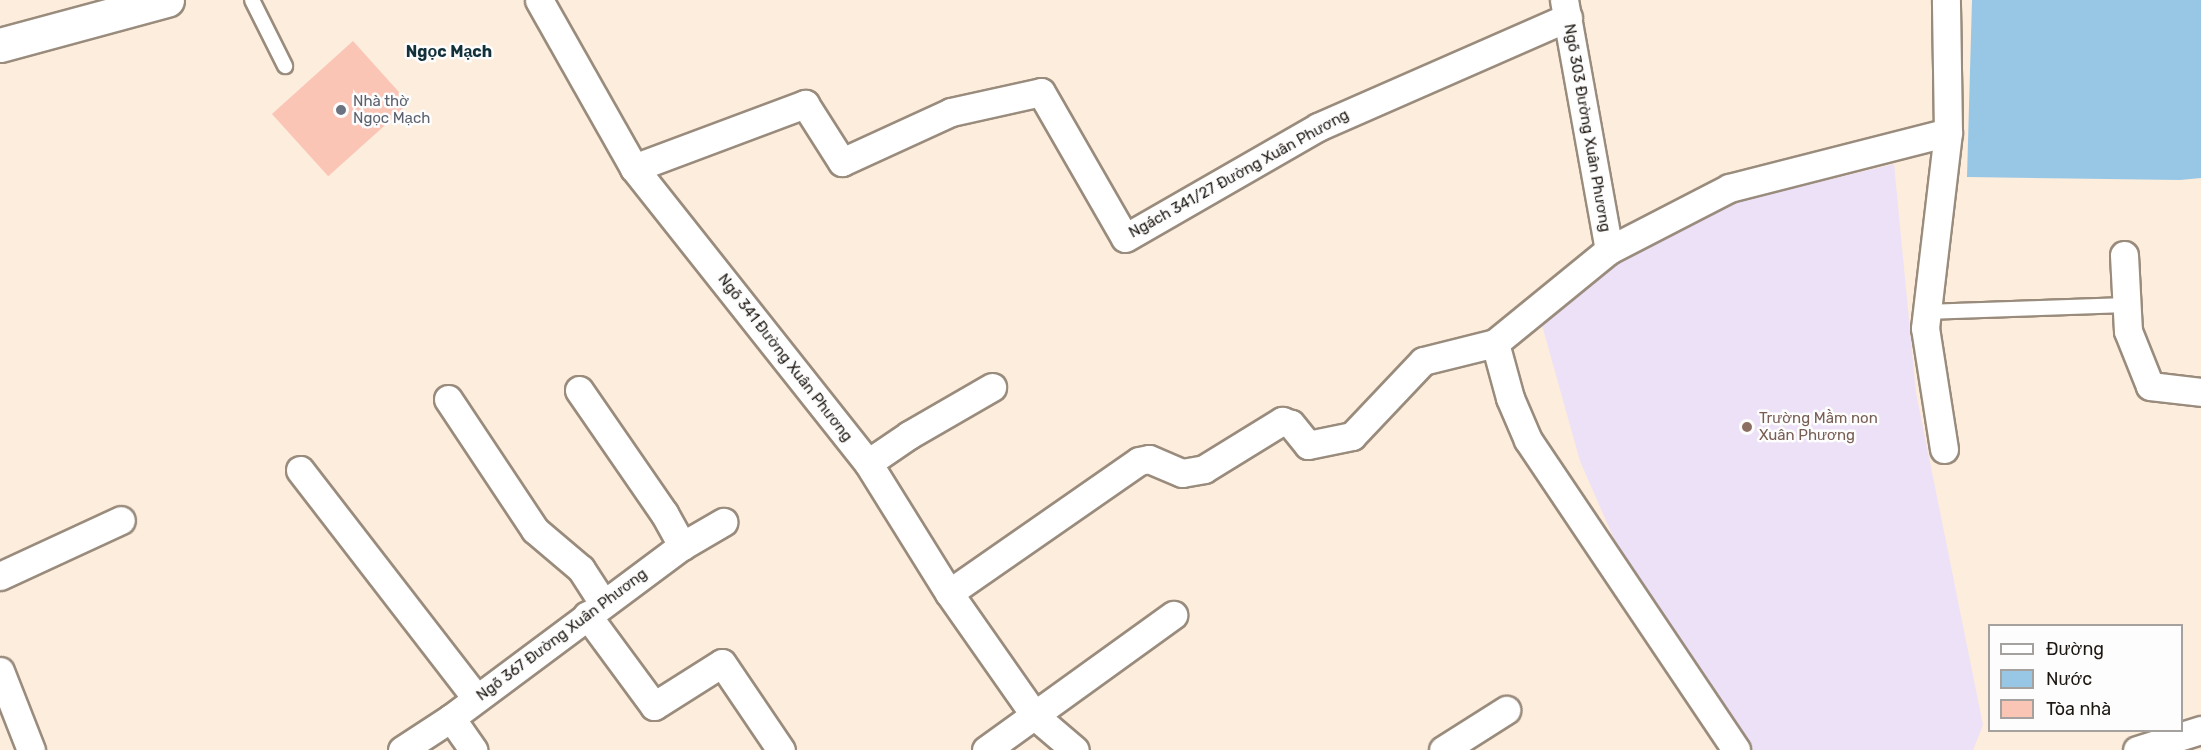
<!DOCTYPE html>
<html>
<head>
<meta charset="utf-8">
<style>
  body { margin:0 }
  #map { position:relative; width:2201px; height:750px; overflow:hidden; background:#fdeddd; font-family:Rubik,sans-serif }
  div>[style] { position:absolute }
  .education>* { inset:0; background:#ece1f6 }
  .water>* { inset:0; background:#98c7e5 }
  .building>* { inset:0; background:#fbc5b6; transform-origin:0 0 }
  .roads { filter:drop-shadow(2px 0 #9a8c7d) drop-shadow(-2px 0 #9a8c7d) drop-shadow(0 2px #9a8c7d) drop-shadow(0 -2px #9a8c7d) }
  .service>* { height:14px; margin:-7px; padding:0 7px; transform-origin:7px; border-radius:7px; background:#fff }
  .minor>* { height:27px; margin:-13.5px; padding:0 13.5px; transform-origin:13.5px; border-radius:13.5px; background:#fff }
  .primary>* { height:33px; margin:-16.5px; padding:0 16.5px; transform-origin:16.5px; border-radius:16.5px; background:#fff }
  .dots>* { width:16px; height:16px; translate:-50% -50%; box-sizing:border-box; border:3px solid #fdfdfd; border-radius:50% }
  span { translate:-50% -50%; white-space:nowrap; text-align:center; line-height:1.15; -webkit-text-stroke:5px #fdfdfd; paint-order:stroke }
  .worship-label { font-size:15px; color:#5b616d }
  .left { translate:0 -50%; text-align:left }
  .street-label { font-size:15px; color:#1e1813 }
  .education-label { font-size:15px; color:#785e54 }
  .neighbourhood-label { font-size:16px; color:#13313b; font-weight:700 }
  .legend { position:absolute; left:1988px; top:624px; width:195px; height:108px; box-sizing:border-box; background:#fdfdfd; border:2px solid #a4a19f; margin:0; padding:8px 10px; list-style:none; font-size:18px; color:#1e1813 }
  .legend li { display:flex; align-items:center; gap:12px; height:30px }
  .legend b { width:30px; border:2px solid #a4a19f }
</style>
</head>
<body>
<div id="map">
  <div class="education">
    <div style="clip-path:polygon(1894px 164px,1916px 393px,1983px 725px,1973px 750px,1742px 750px,1632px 580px,1580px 461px,1540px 318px,1615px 259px,1729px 204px)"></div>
  </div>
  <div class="water">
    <div style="clip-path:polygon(1972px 0,2201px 0,2201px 178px,2180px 180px,1967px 177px)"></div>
  </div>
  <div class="building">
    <div style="left:353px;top:41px;width:84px;height:109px;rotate:48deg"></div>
  </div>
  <div class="roads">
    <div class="service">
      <div style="left:252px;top:0;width:74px;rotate:63.4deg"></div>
      <div style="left:1925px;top:312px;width:202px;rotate:-2deg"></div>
    </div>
    <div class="minor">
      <div style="left:539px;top:0;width:193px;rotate:60.5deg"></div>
      <div style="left:634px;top:168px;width:377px;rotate:51.6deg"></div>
      <div style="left:868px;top:463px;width:153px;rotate:58.1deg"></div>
      <div style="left:949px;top:593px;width:150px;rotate:55deg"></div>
      <div style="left:1035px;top:716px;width:52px;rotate:40.4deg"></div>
      <div style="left:1564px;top:0;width:254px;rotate:79.8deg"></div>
      <div style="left:634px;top:168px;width:183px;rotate:-20.5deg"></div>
      <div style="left:805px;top:104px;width:69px;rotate:57.5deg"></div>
      <div style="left:842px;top:162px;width:120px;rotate:-24.6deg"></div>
      <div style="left:951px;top:112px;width:92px;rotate:-12.5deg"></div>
      <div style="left:1041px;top:92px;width:168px;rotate:60.1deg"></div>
      <div style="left:1125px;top:238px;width:223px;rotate:-29.9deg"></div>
      <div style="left:1318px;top:127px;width:273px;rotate:-23.7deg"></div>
      <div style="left:2124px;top:255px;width:76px;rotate:87deg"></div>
      <div style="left:2128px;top:331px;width:59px;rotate:68.2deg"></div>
      <div style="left:2150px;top:386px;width:51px;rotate:6.7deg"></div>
      <div style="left:1495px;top:343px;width:57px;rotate:74.7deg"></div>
      <div style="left:1510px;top:398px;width:46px;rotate:66.8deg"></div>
      <div style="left:1528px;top:440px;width:373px;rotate:56.1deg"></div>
      <div style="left:579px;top:390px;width:150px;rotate:55.4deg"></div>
      <div style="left:664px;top:513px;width:38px;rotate:61deg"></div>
      <div style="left:448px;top:399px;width:157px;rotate:56.4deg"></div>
      <div style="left:535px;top:530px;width:60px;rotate:40.3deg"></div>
      <div style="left:581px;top:569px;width:40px;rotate:57.1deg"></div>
      <div style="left:1944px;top:449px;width:122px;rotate:-98.9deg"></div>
      <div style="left:1925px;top:328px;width:197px;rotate:-83.3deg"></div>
      <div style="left:1948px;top:132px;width:132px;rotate:-90.9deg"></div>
      <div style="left:868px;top:463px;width:50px;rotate:-34.3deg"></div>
      <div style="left:909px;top:435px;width:96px;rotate:-30deg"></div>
      <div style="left:300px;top:470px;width:288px;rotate:52.3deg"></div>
      <div style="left:0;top:576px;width:133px;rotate:-24.8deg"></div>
      <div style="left:949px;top:593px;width:231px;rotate:-34.8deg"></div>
      <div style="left:1139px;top:461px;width:10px;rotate:-11deg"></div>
      <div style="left:1149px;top:459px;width:36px;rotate:23deg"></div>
      <div style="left:1182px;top:473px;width:22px;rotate:-10deg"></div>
      <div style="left:1204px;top:469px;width:92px;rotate:-31.6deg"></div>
      <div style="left:1282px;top:421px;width:9px;rotate:18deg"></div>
      <div style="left:1291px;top:424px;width:27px;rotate:51deg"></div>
      <div style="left:1308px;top:445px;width:45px;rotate:-11.6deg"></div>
      <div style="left:1352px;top:436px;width:103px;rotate:-46.6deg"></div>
      <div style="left:1423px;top:361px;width:74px;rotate:-14deg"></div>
      <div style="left:1495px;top:343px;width:147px;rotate:-39.2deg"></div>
      <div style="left:1609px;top:250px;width:135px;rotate:-27.3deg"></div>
      <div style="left:1729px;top:188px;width:226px;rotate:-14.3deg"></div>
      <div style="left:587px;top:615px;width:113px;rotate:53.6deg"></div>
      <div style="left:654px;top:706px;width:80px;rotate:-32.3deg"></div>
      <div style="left:722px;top:663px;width:105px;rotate:55.9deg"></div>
      <div style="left:0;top:671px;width:85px;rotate:68.6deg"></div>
      <div style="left:451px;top:718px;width:39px;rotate:55deg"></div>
      <div style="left:402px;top:750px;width:59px;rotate:-33.1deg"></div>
      <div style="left:451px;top:718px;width:288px;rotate:-36.7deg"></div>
      <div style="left:682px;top:546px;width:48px;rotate:-30.3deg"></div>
      <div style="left:986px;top:750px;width:231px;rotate:-35.8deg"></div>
      <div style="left:1443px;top:750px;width:75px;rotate:-32.4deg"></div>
      <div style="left:2137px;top:750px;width:67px;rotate:-17.4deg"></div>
    </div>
    <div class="primary">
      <div style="left:0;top:45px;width:173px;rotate:-15.1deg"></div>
    </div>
  </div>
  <div class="dots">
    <div style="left:341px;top:110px;background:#6b7280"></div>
    <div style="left:1747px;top:427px;background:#8d6e63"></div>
  </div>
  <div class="worship-label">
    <span class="left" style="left:353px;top:110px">Nhà thờ<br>Ngọc Mạch</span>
  </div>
  <div class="street-label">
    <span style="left:1587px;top:128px;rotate:80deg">Ngõ 303 Đường Xuân Phương</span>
    <span style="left:1239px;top:174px;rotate:-29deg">Ngách 341/27 Đường Xuân Phương</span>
    <span style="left:785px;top:358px;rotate:52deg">Ngõ 341 Đường Xuân Phương</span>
    <span style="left:562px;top:635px;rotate:-37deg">Ngõ 367 Đường Xuân Phương</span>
  </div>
  <div class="education-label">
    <span class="left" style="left:1759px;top:427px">Trường Mầm non<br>Xuân Phương</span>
  </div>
  <div class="neighbourhood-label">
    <span style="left:449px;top:52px">Ngọc Mạch</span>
  </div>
  <ul class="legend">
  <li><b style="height:8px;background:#fff"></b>Đường</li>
  <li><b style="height:16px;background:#98c7e5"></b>Nước</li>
  <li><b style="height:16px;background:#fbc5b6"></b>Tòa nhà</li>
  </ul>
</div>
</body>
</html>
